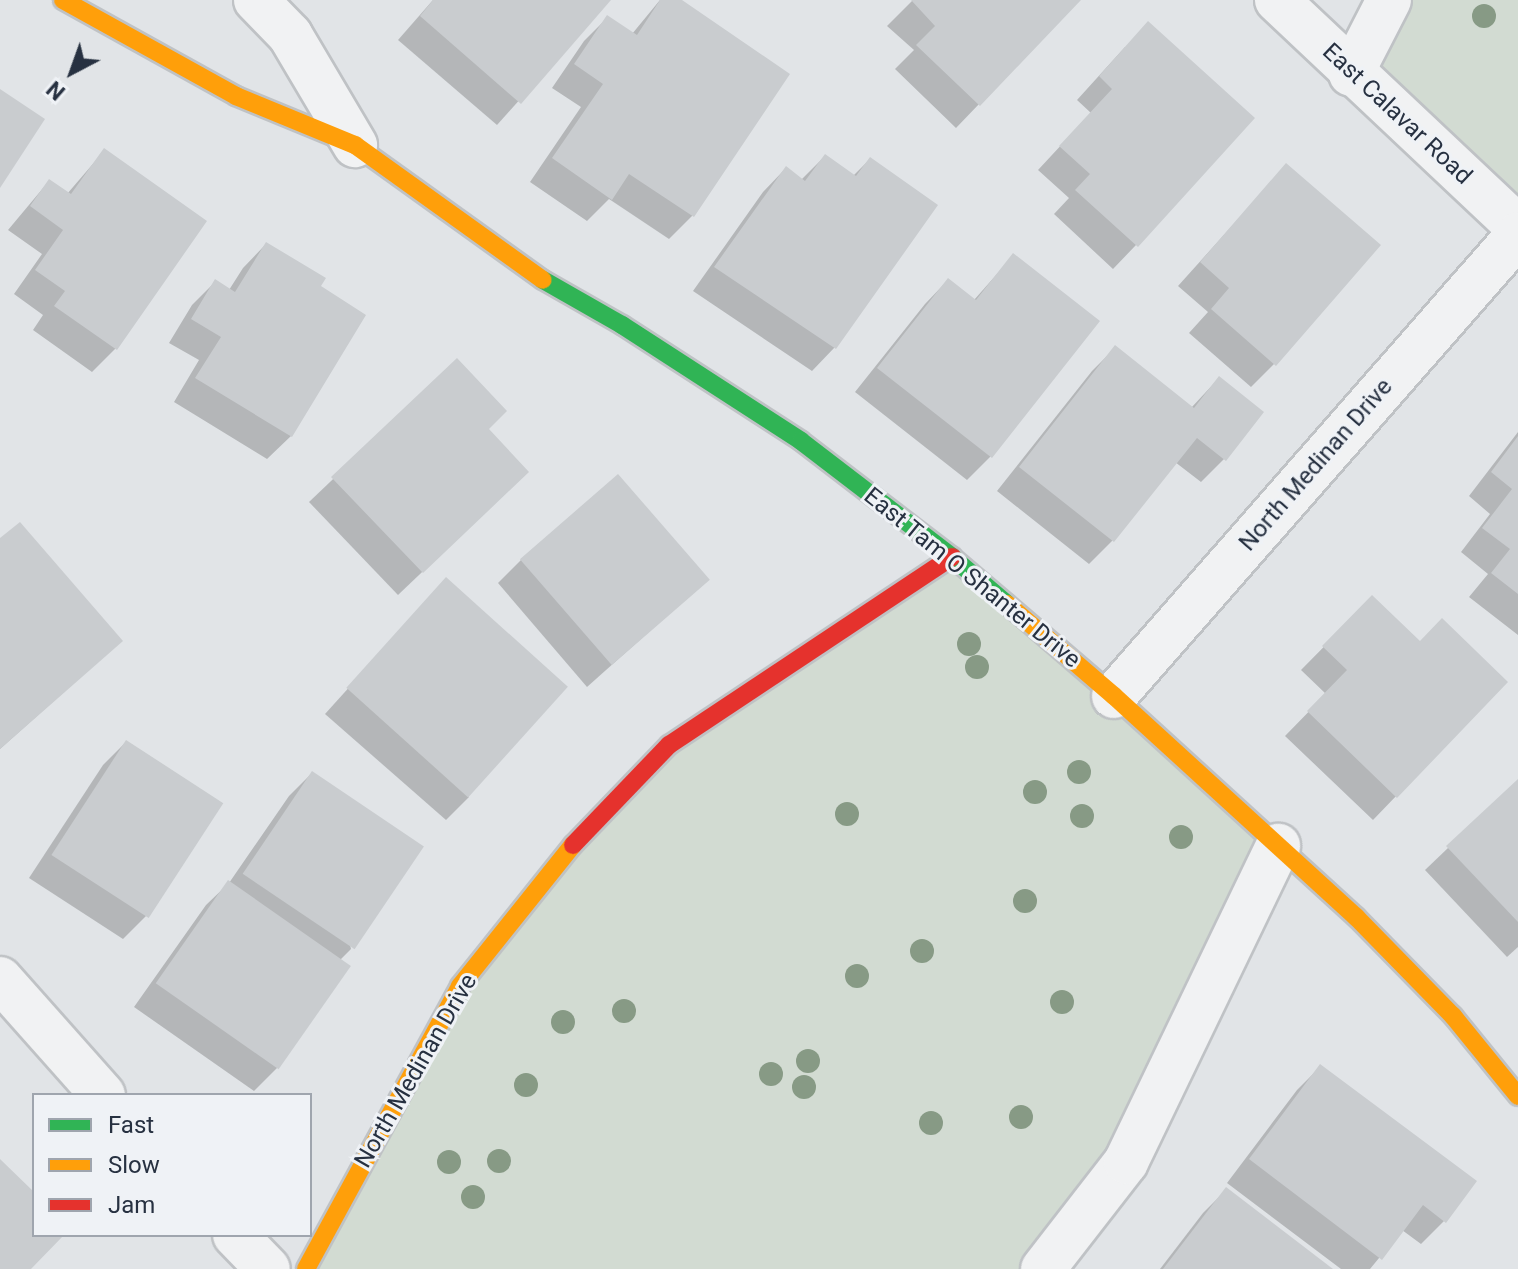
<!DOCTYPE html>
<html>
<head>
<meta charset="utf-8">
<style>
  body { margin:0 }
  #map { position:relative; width:1518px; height:1269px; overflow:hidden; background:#e1e4e7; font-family:Roboto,sans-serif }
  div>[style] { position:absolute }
  .green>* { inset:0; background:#d2dbd2 }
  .shadow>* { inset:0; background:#0003 }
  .building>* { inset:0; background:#c9cccf; transform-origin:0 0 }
  .roads { filter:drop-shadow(2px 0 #bfc2c5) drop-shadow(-2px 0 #bfc2c5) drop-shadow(0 2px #bfc2c5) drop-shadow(0 -2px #bfc2c5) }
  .street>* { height:44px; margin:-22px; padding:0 22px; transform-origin:22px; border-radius:22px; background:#f1f2f3 }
  .fast>* { height:18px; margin:-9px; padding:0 9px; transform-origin:9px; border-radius:9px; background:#30b455 }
  .slow>* { height:18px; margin:-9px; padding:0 9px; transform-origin:9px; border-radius:9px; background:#ff9f0a }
  .jam>* { height:18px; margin:-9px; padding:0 9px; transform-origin:9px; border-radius:9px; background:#e5322d }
  .trees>* { width:24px; height:24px; margin:-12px; border-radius:50%; background:#879a85 }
  span { translate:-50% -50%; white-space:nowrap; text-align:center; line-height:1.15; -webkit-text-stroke:6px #eff2f6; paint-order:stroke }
  .street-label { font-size:24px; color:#273141 }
  .legend { position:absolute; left:32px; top:1093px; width:280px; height:144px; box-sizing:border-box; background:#eff2f6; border:2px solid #9fa5ae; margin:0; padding:10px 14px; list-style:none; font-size:24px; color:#273141 }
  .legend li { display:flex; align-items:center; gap:16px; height:40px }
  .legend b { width:40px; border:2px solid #9fa5ae }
  .north { position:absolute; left:32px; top:32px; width:80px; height:80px; -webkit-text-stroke:6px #eff2f6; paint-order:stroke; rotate:221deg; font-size:22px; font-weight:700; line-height:32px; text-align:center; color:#273141 }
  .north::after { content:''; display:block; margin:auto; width:28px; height:36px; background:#273141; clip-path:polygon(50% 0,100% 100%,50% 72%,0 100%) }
</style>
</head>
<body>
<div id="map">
  <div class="green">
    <div style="clip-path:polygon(1389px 0,1518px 0,1518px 227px,1351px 74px)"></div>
    <div style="clip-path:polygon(952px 557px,1278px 846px,1043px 1269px,306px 1269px,460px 986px,669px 745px)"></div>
  </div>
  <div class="shadow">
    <div style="clip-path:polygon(433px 0,609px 0,497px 125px,398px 40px)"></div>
    <div style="clip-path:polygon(660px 0,679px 0,788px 74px,692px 216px,669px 239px,609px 199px,587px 221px,530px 182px,581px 107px,552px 88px,584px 41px,607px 18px,632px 34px)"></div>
    <div style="clip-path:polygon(913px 0,1079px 0,956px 128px,895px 69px,914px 50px,887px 26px)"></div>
    <div style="clip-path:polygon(1125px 47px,1136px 245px,1113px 269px,1054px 214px,1069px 198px,1038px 170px,1091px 113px,1077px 100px)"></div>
    <div style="clip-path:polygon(104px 151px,116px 348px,92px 372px,33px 330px,43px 315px,14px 294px,42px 254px,8px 230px,49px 181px,67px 194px)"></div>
    <div style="clip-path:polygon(825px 156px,853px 176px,870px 159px,835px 347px,812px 371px,693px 291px,763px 192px,786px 168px,801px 180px)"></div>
    <div style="clip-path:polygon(1286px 166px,1274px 364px,1251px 387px,1189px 333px,1208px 312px,1178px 286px)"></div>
    <div style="clip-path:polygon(266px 244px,318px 287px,364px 315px,291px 436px,267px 459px,174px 402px,199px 360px,169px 343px,192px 305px,215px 282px,229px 290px,243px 268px)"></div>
    <div style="clip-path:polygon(1013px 256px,1097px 321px,990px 457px,967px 480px,855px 392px,925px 304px,948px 280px,974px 300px)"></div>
    <div style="clip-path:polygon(1115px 348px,1191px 408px,1219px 378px,1224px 459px,1201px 482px,1175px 462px,1112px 541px,1089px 564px,997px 491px,1092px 371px)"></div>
    <div style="clip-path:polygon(457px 361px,486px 430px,503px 495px,398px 595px,309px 502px)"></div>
    <div style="clip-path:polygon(1518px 432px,1518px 635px,1469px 597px,1488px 574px,1461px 552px,1490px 514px,1469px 496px)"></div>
    <div style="clip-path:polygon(0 541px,121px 641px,0 749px)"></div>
    <div style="clip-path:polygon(521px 560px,707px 580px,587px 687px,498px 583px)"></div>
    <div style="clip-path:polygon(446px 580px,469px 797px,446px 820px,325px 714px)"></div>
    <div style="clip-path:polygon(1372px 598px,1420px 643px,1506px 682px,1373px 820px,1285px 736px,1326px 694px,1301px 670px)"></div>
    <div style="clip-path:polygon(126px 742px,146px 916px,123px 939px,29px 878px,103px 765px)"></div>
    <div style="clip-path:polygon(312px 773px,351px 949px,340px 960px,277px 1068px,254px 1091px,134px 1007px,206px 905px,229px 883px,289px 796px)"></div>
    <div style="clip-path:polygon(1518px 781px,1518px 947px,1507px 957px,1425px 870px)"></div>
    <div style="clip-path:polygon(1320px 1067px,1444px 1221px,1421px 1244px,1402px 1230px,1370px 1269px,1341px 1269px,1227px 1183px,1297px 1090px)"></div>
    <div style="clip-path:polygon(1226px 1190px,1330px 1269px,1160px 1269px,1203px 1213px)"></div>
  </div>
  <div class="building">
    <div style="clip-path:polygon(433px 0,611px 0,521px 104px,420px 16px)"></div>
    <div style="clip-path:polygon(660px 0,682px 0,790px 74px,694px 217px,629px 174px,612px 200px,552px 158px,603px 84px,574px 64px,607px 15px,637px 35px)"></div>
    <div style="clip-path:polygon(911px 0,1081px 0,980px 106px,916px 45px,935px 26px)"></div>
    <div style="clip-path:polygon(1148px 21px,1255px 118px,1138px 247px,1075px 190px,1090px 174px,1059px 146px,1112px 89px,1099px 76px)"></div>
    <div style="clip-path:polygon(0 89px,45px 119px,0 188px)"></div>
    <div style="clip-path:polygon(104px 148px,207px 221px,117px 350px,54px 306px,65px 291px,35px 270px,63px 230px,30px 206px,49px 179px,71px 194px)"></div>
    <div style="clip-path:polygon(825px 154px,856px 176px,870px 157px,938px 205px,836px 349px,714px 267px,786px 166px,805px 181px)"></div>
    <div style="clip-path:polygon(1286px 163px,1381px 245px,1276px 366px,1211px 309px,1229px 288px,1200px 262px)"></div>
    <div style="clip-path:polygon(266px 242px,326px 278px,321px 286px,366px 315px,292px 437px,195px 378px,221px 337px,191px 319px,215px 279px,235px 292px)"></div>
    <div style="clip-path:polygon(1013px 253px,1100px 321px,992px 458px,877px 368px,948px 278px,976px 300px)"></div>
    <div style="clip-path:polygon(1115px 345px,1194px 408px,1219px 376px,1264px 412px,1226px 461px,1197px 438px,1114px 542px,1019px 467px)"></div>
    <div style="clip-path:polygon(457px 358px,507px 411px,489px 429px,529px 472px,423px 573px,331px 477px)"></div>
    <div style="clip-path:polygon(1518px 436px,1518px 594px,1491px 573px,1510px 549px,1482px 528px,1512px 489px,1491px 472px)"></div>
    <div style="left:618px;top:474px;width:140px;height:130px;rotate:49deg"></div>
    <div style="clip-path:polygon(20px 522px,123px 641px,0 749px,0 538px)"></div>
    <div style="left:446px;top:577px;width:164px;height:149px;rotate:42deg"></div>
    <div style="clip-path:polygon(1372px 595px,1420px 641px,1442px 618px,1508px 682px,1397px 798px,1307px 711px,1347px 670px,1322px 646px)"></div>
    <div style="left:126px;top:740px;width:116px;height:137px;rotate:33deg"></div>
    <div style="left:312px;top:771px;width:135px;height:124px;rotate:34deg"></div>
    <div style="clip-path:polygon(1518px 779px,1518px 922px,1446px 846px)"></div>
    <div style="left:228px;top:880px;width:150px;height:126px;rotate:35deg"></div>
    <div style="clip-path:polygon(1320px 1064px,1477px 1181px,1446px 1223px,1423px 1205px,1382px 1260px,1249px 1159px)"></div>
    <div style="clip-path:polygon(0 1159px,34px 1192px,34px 1235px,64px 1235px,31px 1269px,0 1269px)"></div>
    <div style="clip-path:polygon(1226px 1187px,1333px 1269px,1163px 1269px)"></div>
  </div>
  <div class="roads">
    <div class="street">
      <div style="left:256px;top:0;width:49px;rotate:45.8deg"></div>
      <div style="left:290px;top:35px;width:128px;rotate:59.4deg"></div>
      <div style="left:1277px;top:0;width:331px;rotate:43.3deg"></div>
      <div style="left:1351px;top:74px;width:83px;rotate:-62.8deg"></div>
      <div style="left:1114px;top:696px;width:613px;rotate:-48.77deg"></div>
      <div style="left:0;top:979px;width:155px;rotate:48.4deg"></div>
      <div style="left:235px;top:1235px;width:47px;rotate:45.9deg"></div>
      <div style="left:1043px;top:1269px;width:135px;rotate:-52.2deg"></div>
      <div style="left:1126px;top:1162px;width:351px;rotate:-64.3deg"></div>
    </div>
    <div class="fast">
      <div style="left:543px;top:280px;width:91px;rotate:29.7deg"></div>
      <div style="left:622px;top:325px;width:213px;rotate:32.9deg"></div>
      <div style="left:801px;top:441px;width:190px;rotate:37.5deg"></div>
      <div style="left:952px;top:557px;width:72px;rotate:40.5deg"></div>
    </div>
    <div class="slow">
      <div style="left:63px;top:0;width:198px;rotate:29deg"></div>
      <div style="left:236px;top:96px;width:129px;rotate:22.4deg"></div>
      <div style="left:355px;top:145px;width:231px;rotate:35.7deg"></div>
      <div style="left:1007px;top:604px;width:141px;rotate:40.7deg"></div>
      <div style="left:1114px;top:696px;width:328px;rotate:42.4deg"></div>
      <div style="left:1356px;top:917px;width:139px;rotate:45.6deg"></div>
      <div style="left:1453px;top:1016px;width:103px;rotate:50.9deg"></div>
      <div style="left:306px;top:1269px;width:322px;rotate:-61.4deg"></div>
      <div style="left:460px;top:986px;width:181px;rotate:-51.3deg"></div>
    </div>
    <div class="jam">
      <div style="left:573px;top:845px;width:139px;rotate:-46.2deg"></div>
      <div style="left:669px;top:745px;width:340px;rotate:-33.6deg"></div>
    </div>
  </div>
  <div class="trees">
    <div style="left:1484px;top:16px"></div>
    <div style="left:969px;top:644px"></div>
    <div style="left:977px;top:667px"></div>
    <div style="left:1079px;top:772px"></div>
    <div style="left:1035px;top:792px"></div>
    <div style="left:847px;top:814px"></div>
    <div style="left:1082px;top:816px"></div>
    <div style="left:1181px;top:837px"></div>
    <div style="left:1025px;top:901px"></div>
    <div style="left:922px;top:951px"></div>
    <div style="left:857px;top:976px"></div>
    <div style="left:1062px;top:1002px"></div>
    <div style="left:624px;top:1011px"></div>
    <div style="left:563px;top:1022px"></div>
    <div style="left:808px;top:1061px"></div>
    <div style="left:771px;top:1074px"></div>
    <div style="left:526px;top:1085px"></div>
    <div style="left:804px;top:1087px"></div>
    <div style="left:1021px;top:1117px"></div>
    <div style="left:931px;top:1123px"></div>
    <div style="left:499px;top:1161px"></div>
    <div style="left:449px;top:1162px"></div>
    <div style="left:473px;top:1197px"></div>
  </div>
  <div class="street-label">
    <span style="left:1397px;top:114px;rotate:43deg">East Calavar Road</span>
    <span style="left:1316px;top:465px;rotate:-49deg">North Medinan Drive</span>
    <span style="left:972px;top:578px;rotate:39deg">East Tam O Shanter Drive</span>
    <span style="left:416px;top:1071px;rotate:-60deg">North Medinan Drive</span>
  </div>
  <ul class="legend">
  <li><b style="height:10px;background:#30b455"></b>Fast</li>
  <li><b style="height:10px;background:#ff9f0a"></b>Slow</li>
  <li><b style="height:10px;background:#e5322d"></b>Jam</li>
  </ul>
  <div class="north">N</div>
</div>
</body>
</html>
